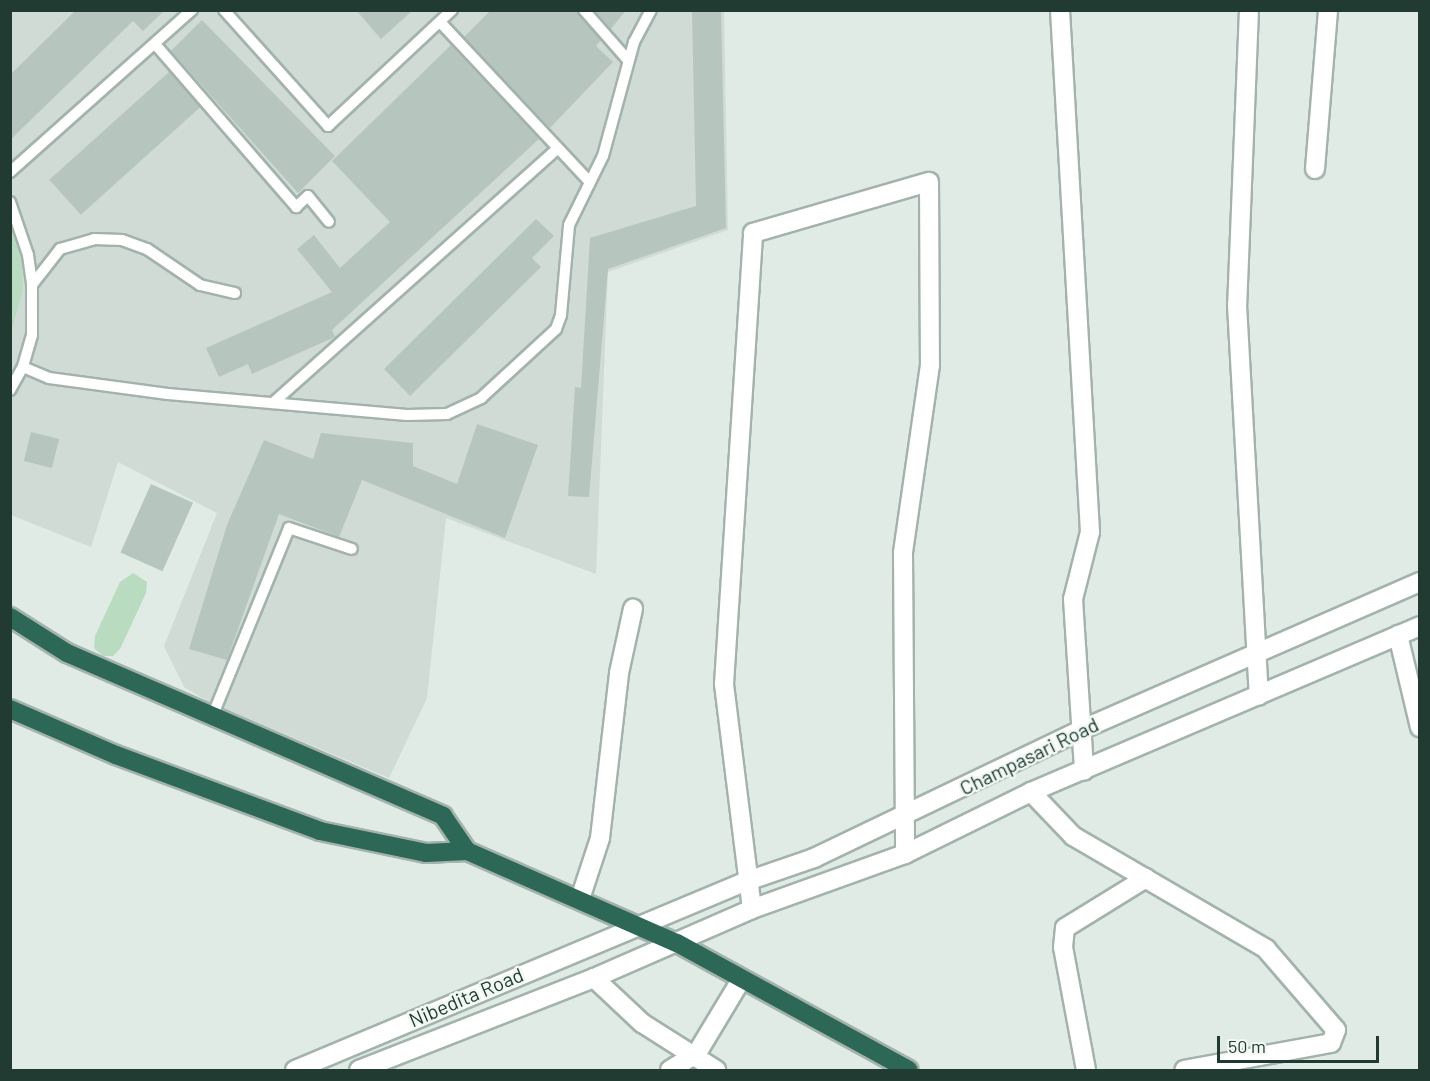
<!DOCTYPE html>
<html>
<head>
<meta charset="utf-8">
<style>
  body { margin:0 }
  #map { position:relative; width:1430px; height:1081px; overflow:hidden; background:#e0ebe5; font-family:Barlow,sans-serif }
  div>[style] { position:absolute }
  .built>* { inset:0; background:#cfdbd4 }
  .green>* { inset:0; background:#b9dcc0 }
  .building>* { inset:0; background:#b6c6be; transform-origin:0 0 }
  .roads { filter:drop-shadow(2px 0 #a3b3ac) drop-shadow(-2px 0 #a3b3ac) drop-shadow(0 2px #a3b3ac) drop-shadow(0 -2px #a3b3ac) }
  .lane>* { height:10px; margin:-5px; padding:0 5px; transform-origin:5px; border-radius:5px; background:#fff }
  .street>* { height:18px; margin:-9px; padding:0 9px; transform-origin:9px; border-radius:9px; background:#fff }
  .secondary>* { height:18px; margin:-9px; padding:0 9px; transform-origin:9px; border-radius:9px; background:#fff }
  .highway>* { height:18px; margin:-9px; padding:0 9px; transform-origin:9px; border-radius:9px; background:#2d6756 }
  span { translate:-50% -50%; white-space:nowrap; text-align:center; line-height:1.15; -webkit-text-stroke:5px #f1f8f4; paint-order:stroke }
  .street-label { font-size:20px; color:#213b32 }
  .frame { position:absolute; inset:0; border:12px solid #213b32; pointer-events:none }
  .scale { position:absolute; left:1217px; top:1036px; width:162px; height:27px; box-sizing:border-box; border:3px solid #213b32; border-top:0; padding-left:8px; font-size:18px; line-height:21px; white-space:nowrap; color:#213b32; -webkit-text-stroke:4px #f1f8f4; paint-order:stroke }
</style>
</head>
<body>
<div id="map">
  <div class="built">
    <div style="clip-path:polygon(10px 11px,724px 11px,728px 230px,608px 272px,596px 574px,446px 518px,427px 698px,389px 778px,209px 702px,184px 687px,164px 646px,217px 513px,118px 462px,91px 547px,11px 515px)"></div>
  </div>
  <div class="green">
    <div style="clip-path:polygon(10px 224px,22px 263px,23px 290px,11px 332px)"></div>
    <div style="clip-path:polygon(133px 573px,147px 582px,146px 593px,120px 649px,113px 656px,103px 656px,94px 648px,95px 636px,120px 582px)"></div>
  </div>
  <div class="building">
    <div style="clip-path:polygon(76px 10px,165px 10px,143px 31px,133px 21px,10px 140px,10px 75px)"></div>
    <div style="clip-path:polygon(356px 10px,413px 10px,381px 39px)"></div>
    <div style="clip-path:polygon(491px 10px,577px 10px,601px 40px,596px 46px,613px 62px,550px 128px,464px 37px)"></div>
    <div style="clip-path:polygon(594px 10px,626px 10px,611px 29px)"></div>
    <div style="clip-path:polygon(692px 10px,721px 10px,726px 228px,608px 269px,589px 497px,568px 496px,575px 387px,581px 388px,590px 238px,696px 206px)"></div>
    <div style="clip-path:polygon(202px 20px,335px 156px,298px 193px,171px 51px)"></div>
    <div style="clip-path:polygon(451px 45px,539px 139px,332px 330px,335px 337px,252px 374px,248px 364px,219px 377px,206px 348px,332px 292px,297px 249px,314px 235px,340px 268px,390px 222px,332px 161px)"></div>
    <div style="left:169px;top:72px;width:47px;height:161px;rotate:48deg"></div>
    <div style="clip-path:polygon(536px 219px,554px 236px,532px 258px,541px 267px,410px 396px,384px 369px)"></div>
    <div style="clip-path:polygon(477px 424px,538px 445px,505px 538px,362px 480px,339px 537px,279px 514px,227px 660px,189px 649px,227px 525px,264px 440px,313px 459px,321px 433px,413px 443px,413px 466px,457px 484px)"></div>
    <div style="left:31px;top:432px;width:29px;height:30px;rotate:14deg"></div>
    <div style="left:151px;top:484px;width:46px;height:75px;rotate:24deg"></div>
  </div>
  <div class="roads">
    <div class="lane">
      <div style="left:224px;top:10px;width:156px;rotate:48.1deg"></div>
      <div style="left:328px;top:126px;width:170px;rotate:-43.1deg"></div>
      <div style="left:584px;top:10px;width:67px;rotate:48.7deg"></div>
      <div style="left:440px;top:22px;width:218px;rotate:46.9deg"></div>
      <div style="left:155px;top:44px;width:216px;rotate:49.1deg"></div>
      <div style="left:296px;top:207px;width:16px;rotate:-43deg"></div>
      <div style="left:308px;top:196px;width:33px;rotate:51deg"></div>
      <div style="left:10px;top:172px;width:244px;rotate:-41.7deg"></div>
      <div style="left:10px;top:202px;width:56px;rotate:71.2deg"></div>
      <div style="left:28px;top:255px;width:30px;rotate:82deg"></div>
      <div style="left:32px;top:285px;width:50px;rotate:90deg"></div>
      <div style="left:32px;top:335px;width:33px;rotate:106deg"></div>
      <div style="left:32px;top:285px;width:46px;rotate:-52.1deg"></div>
      <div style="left:60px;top:249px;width:35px;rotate:-16deg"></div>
      <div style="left:94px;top:239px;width:28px;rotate:2deg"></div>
      <div style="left:122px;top:240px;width:27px;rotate:20deg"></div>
      <div style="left:147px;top:249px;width:64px;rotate:34.2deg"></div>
      <div style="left:200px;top:285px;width:36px;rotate:13deg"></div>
      <div style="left:10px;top:390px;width:26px;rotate:-61deg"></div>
      <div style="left:23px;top:367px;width:28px;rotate:23deg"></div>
      <div style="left:49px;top:378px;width:120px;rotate:7.7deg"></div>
      <div style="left:168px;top:394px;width:240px;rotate:5deg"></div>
      <div style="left:407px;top:415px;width:40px;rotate:-1.4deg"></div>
      <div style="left:447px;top:414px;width:38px;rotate:-25deg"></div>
      <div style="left:481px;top:398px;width:102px;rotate:-42.6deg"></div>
      <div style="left:556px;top:329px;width:15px;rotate:-70deg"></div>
      <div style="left:561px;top:315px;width:90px;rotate:-84.9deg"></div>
      <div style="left:569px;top:225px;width:77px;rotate:-63.8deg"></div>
      <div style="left:603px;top:156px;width:118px;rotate:-74.8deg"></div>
      <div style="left:634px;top:42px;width:36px;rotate:-62deg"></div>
      <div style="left:273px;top:403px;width:382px;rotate:-41.8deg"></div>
      <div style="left:212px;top:717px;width:204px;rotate:-67.8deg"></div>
      <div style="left:289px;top:528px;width:66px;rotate:18.4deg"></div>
    </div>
    <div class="street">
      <div style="left:1060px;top:10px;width:523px;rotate:86.71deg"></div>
      <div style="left:1090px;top:532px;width:69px;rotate:104.2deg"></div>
      <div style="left:1073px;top:599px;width:172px;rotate:86.3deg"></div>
      <div style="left:1249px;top:10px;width:295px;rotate:92.3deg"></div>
      <div style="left:1237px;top:305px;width:391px;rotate:86.8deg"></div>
      <div style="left:1315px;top:169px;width:160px;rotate:-85.3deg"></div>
      <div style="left:1398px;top:635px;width:95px;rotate:76.6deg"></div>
      <div style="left:1031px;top:792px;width:61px;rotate:46.3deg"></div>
      <div style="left:1073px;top:836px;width:224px;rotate:30.3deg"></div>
      <div style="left:1266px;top:949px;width:107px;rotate:49.2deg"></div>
      <div style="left:1336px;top:1030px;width:14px;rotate:111deg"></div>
      <div style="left:1331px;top:1043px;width:149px;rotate:169.6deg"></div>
      <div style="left:580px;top:899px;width:64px;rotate:-71.8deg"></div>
      <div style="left:600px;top:838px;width:166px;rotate:-83.4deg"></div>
      <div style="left:619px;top:673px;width:66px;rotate:-77.7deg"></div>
      <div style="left:752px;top:909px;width:227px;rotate:-97.1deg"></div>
      <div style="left:724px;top:684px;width:452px;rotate:-86.3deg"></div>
      <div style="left:753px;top:233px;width:183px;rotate:-16.2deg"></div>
      <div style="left:929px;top:182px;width:183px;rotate:89.7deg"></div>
      <div style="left:930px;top:365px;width:190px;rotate:98.2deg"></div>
      <div style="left:903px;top:553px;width:301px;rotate:89.6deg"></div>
      <div style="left:594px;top:978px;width:66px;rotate:43.2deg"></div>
      <div style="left:642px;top:1023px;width:88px;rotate:32.4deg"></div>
      <div style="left:670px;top:1070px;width:32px;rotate:-32deg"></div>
      <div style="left:697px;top:1053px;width:85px;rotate:-58.9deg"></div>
      <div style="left:1086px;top:1070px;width:125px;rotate:-100.6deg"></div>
      <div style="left:1063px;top:947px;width:19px;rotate:-84deg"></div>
      <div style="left:1065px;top:928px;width:95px;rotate:-31.7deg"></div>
    </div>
    <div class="secondary">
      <div style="left:295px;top:1070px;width:493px;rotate:-22.7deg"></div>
      <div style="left:750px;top:880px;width:68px;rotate:-19deg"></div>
      <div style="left:814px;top:858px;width:296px;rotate:-25.6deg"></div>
      <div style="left:1081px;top:730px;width:370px;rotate:-23.6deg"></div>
      <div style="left:359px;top:1070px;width:252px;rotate:-21.4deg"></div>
      <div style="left:594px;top:978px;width:172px;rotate:-23.6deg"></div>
      <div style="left:752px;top:909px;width:163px;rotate:-19.8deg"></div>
      <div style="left:905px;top:854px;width:140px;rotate:-26.2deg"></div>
      <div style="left:1031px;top:792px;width:423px;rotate:-23.1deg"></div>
    </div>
    <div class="highway">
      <div style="left:10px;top:617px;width:67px;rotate:32.3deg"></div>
      <div style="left:67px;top:653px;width:410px;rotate:23.4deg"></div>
      <div style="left:443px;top:816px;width:42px;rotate:55.6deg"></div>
      <div style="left:10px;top:709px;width:116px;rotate:23.5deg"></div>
      <div style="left:116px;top:755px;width:218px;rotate:20.4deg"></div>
      <div style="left:320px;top:831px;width:108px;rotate:11.7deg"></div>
      <div style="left:426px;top:853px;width:41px;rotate:-2.8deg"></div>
      <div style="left:467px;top:851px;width:229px;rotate:23.7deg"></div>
      <div style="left:677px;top:943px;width:264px;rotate:28.7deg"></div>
    </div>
  </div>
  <div class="street-label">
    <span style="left:1029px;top:756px;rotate:-26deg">Champasari Road</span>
    <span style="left:466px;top:997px;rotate:-23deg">Nibedita Road</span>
  </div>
  <div class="frame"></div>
  <div class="scale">50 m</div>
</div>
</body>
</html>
